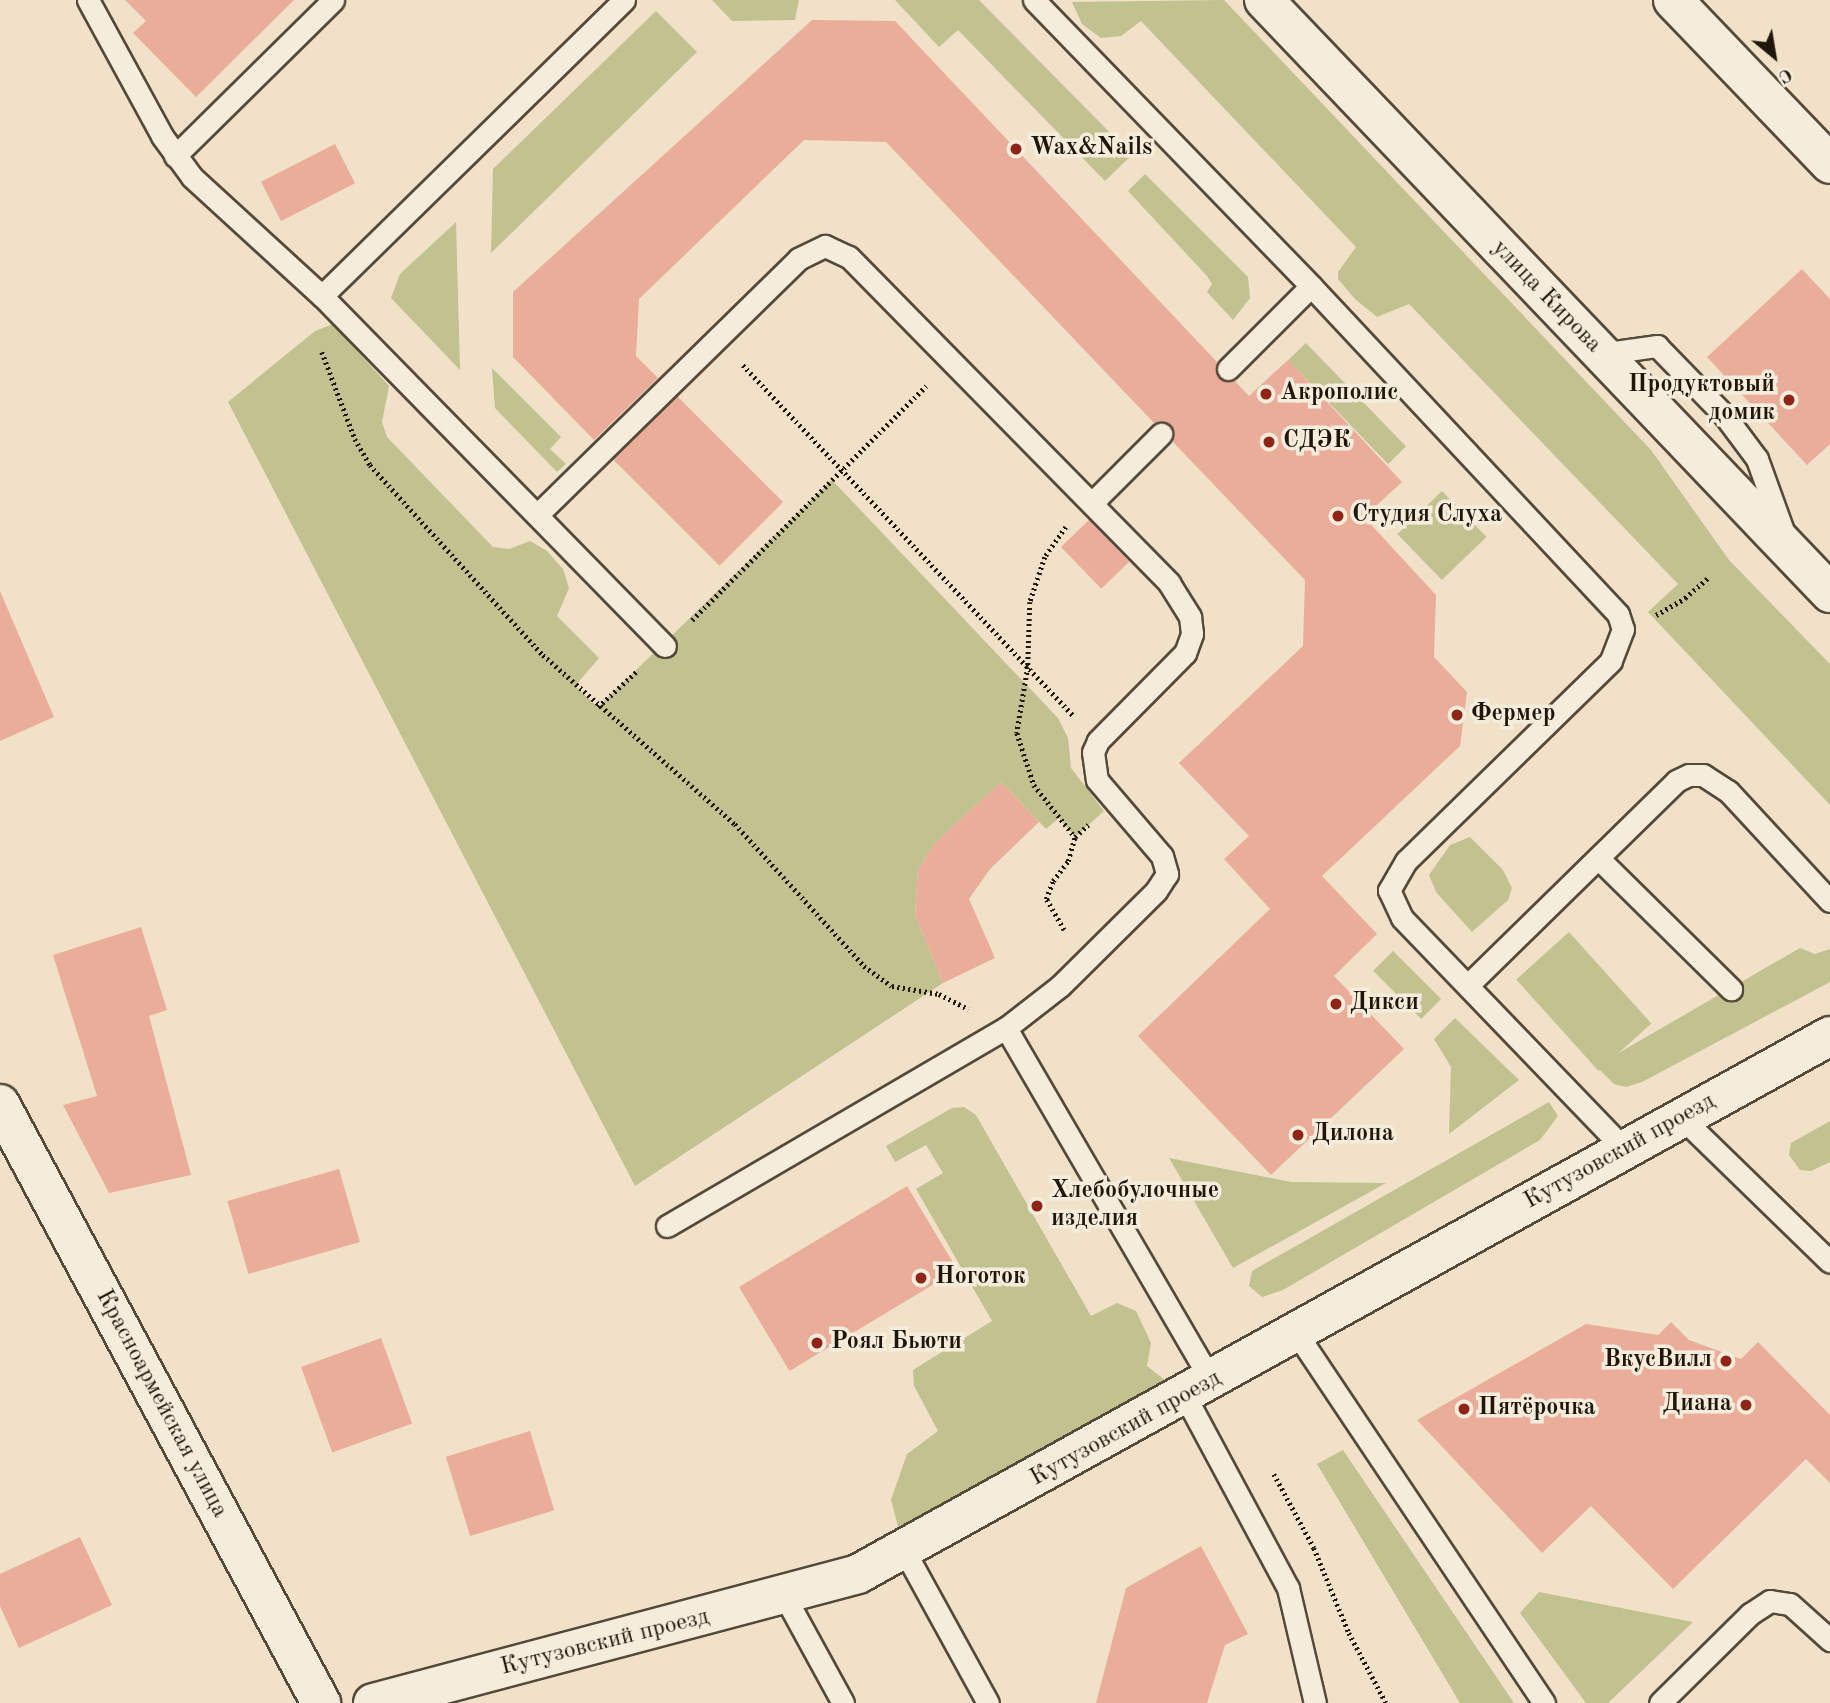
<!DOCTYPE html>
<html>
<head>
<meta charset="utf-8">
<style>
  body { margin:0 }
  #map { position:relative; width:1830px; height:1703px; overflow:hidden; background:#f0e1c8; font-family:"Old Standard TT",serif }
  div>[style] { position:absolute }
  .green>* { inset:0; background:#c2c190; transform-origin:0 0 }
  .building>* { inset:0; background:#e9ad9a; transform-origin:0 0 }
  .path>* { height:4.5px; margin-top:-2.25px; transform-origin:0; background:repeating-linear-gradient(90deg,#21160b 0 2px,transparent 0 5.5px) }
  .roads { filter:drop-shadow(2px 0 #55493a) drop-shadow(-2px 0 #55493a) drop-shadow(0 2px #55493a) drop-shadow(0 -2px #55493a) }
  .service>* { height:21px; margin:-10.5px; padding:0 10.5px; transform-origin:10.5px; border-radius:10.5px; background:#f5ecdb }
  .minor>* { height:38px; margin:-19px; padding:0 19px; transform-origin:19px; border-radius:19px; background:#f5ecdb }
  .tertiary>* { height:38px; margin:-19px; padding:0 19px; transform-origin:19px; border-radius:19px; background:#f5ecdb }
  .dots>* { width:19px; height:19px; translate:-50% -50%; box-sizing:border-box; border:4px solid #f5ecdb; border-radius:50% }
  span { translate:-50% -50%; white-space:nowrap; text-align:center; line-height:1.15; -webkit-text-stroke:7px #f5ecdb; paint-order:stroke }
  .poi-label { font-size:24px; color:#21160b; font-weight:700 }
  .left { translate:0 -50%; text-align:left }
  .right { translate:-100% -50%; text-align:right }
  .street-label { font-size:24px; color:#21160b }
  .north { position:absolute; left:1739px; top:21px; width:70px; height:70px; -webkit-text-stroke:5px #f5ecdb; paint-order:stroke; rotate:150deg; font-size:19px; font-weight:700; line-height:28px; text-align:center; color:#21160b }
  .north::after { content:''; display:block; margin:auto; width:24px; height:32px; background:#21160b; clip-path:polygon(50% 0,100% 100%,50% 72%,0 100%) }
</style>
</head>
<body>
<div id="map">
  <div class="green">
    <div style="clip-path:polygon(712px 0,799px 0,795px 20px,732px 21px)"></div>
    <div style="clip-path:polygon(895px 0,979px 0,1132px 155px,1105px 181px,958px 30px,939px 47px)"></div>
    <div style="clip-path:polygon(1224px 0,1651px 450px,1729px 560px,1830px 664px,1830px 805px,1648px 612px,1678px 584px,1409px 304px,1377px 317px,1355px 299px,1338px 279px,1338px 272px,1356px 247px,1141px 21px,1121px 36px,1101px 38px,1082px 24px,1072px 2px)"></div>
    <div style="clip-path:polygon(656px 11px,697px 52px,491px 253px,493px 169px)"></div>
    <div style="clip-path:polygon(1145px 174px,1248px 277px,1250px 298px,1233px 320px,1207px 292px,1212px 284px,1207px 276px,1128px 191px)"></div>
    <div style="clip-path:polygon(456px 222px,460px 370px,391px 298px,400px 274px)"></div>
    <div style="clip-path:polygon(333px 324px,389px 386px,382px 422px,387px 437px,493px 547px,509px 549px,530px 541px,547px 551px,563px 569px,569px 588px,557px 616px,599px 658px,575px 686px,598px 707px,832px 480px,1058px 718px,1068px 738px,1071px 768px,1104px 811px,1075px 837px,1059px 818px,1046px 829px,1001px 782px,934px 844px,918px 870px,915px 915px,943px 983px,635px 1186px,228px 402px,315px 331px)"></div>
    <div style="left:1306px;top:343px;width:144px;height:25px;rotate:46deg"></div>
    <div style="clip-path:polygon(492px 368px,561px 437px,550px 449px,566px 464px,557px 472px,495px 408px)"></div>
    <div style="left:1442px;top:491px;width:64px;height:62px;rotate:46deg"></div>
    <div style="clip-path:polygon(1470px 837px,1503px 870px,1512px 888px,1508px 900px,1472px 932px,1436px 892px,1429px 875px,1450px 845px)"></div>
    <div style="left:1569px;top:932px;width:123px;height:71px;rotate:48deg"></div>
    <div style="clip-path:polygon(1800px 948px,1815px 954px,1830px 949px,1830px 982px,1642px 1082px,1626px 1087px,1614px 1084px,1596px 1066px)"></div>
    <div style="left:1393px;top:951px;width:68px;height:28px;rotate:45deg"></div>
    <div style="clip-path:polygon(1455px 1018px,1519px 1080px,1449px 1134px,1451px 1067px,1434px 1039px)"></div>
    <div style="clip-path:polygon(1549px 1102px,1558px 1116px,1540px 1140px,1283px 1290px,1262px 1297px,1249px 1286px,1252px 1271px)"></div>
    <div style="clip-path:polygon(964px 1107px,976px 1115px,1091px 1316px,1117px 1303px,1136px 1311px,1151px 1343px,1147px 1366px,1185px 1396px,905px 1552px,891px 1500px,907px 1454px,938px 1431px,914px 1386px,913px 1370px,992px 1321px,916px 1189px,943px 1173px,926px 1145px,895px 1162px,886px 1146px,952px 1108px)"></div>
    <div style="clip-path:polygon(1830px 1121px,1830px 1162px,1811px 1171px,1800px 1170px,1789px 1155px,1791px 1143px)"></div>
    <div style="clip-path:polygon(1169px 1158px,1291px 1182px,1386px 1183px,1233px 1268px)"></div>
    <div style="clip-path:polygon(1343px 1450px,1514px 1703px,1460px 1703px,1317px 1464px)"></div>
    <div style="clip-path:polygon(1539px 1592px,1693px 1622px,1608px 1703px,1586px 1703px,1520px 1613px)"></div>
  </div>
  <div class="building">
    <div style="clip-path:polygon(125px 0,294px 0,196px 97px,133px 33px,146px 21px)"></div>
    <div style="clip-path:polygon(812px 20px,895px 21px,1217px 362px,1219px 379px,1234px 380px,1249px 396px,1288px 360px,1402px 482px,1364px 517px,1436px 595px,1434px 657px,1467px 692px,1460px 746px,1322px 876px,1377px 934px,1334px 976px,1404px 1049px,1271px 1175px,1138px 1036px,1270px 909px,1224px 859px,1249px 836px,1179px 763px,1303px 646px,1305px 580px,1172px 441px,1171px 425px,1154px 423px,886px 142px,804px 140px,639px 299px,636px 356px,658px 378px,594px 440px,513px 357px,513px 292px)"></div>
    <div style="left:335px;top:144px;width:44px;height:83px;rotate:63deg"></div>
    <div style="clip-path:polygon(1802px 269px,1830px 299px,1830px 444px,1807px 465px,1707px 357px)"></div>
    <div style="left:677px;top:396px;width:150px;height:90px;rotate:45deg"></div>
    <div style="left:1089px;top:520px;width:58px;height:39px;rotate:46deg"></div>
    <div style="clip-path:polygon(0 591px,54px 717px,0 741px)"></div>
    <div style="clip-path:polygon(1001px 782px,1039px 822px,990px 869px,969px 899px,995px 958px,943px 983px,915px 915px,918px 870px,934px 844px)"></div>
    <div style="clip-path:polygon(141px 927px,167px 1010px,149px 1016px,191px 1175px,109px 1193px,63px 1105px,97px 1096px,53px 955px)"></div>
    <div style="left:339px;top:1169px;width:76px;height:116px;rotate:74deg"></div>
    <div style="left:907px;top:1186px;width:98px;height:196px;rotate:59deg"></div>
    <div style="clip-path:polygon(1671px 1322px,1689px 1340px,1741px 1359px,1758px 1342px,1830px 1415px,1830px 1483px,1806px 1459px,1673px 1589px,1591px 1506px,1542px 1553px,1417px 1420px,1586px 1324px,1658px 1335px)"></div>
    <div style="left:381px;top:1338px;width:91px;height:85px;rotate:70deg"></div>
    <div style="left:530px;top:1431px;width:83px;height:88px;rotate:73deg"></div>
    <div style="clip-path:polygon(80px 1537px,112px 1605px,19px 1648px,0 1606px,0 1574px)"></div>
    <div style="clip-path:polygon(1201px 1546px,1248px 1634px,1225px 1645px,1207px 1703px,1096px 1703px,1126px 1588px)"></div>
  </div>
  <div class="path">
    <div style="left:322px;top:352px;width:93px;rotate:69.2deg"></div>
    <div style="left:355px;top:439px;width:30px;rotate:60deg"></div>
    <div style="left:370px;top:465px;width:257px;rotate:47.7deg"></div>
    <div style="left:543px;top:655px;width:256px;rotate:41.4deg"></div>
    <div style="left:735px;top:824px;width:192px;rotate:47.7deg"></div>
    <div style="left:864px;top:966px;width:34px;rotate:36deg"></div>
    <div style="left:892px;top:986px;width:48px;rotate:9.7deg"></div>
    <div style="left:939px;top:994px;width:33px;rotate:27deg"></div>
    <div style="left:743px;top:365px;width:481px;rotate:46.7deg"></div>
    <div style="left:1066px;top:527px;width:37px;rotate:125deg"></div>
    <div style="left:1045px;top:557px;width:47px;rotate:108.4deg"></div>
    <div style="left:1030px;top:602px;width:65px;rotate:91.8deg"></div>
    <div style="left:1028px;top:667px;width:67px;rotate:99.5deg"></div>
    <div style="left:1017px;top:733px;width:55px;rotate:71.9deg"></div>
    <div style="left:1034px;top:785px;width:66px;rotate:51.7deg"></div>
    <div style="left:1656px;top:615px;width:34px;rotate:-30deg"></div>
    <div style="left:1685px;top:598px;width:32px;rotate:-41deg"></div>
    <div style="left:692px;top:620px;width:331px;rotate:-45deg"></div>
    <div style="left:598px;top:707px;width:53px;rotate:-42.7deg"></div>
    <div style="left:1064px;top:930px;width:36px;rotate:-120deg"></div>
    <div style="left:1046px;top:899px;width:19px;rotate:-69deg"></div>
    <div style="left:1053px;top:881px;width:25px;rotate:-53deg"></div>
    <div style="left:1068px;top:861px;width:25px;rotate:-74deg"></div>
    <div style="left:1075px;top:837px;width:18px;rotate:-43deg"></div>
    <div style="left:1274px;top:1474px;width:84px;rotate:61.6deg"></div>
    <div style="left:1314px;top:1548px;width:92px;rotate:67.6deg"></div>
    <div style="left:1349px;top:1633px;width:79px;rotate:62.1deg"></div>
  </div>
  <div class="roads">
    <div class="service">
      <div style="left:88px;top:0;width:155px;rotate:61.4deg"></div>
      <div style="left:162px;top:136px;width:51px;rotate:53.8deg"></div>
      <div style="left:192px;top:177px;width:176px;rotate:42.5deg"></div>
      <div style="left:624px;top:0;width:423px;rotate:135.6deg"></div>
      <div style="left:322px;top:296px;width:490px;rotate:45.6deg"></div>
      <div style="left:1034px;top:0;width:398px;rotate:45.9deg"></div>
      <div style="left:1311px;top:286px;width:449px;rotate:46.9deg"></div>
      <div style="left:1618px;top:614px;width:16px;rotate:72deg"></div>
      <div style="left:1623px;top:629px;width:34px;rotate:111deg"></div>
      <div style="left:1611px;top:661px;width:286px;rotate:135.7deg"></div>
      <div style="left:1406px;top:861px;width:34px;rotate:120deg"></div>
      <div style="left:1389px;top:890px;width:31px;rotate:65deg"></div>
      <div style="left:1402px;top:918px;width:320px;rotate:46.1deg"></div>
      <div style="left:175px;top:156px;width:222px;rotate:-44.6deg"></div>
      <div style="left:1600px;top:354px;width:58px;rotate:-8deg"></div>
      <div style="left:1657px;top:346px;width:98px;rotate:45.8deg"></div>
      <div style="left:1725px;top:416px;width:54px;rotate:53.3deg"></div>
      <div style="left:1757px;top:459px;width:77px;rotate:70.1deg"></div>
      <div style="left:1228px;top:369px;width:117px;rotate:-45deg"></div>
      <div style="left:1092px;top:503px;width:98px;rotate:-45deg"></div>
      <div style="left:537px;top:515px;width:366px;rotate:-44.4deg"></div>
      <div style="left:798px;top:259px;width:30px;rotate:-26deg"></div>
      <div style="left:825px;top:246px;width:26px;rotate:25deg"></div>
      <div style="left:849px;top:257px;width:457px;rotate:45.5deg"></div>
      <div style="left:1169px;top:583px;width:40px;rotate:58deg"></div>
      <div style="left:1190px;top:617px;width:17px;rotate:83deg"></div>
      <div style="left:1192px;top:634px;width:20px;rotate:110deg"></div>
      <div style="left:1185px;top:653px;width:124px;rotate:134.7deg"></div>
      <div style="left:1098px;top:741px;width:12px;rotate:114deg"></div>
      <div style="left:1093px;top:752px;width:28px;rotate:82deg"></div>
      <div style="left:1097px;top:780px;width:100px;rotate:49.5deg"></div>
      <div style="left:1162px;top:856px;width:19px;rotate:74deg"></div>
      <div style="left:1167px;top:874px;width:20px;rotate:123deg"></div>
      <div style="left:1156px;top:891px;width:135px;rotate:135.3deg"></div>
      <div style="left:1060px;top:986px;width:68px;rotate:142.1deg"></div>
      <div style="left:1598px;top:858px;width:187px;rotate:44.6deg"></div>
      <div style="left:1468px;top:985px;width:291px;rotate:-44.4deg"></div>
      <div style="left:1676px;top:781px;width:14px;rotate:-25deg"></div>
      <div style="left:1689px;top:775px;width:14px"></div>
      <div style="left:1703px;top:775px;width:30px;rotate:33deg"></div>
      <div style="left:1728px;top:791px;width:150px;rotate:47.2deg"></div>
      <div style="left:1682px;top:1118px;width:206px;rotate:44.2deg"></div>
      <div style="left:667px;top:1226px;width:393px;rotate:-30.3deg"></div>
      <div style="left:1006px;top:1028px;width:410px;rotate:59.8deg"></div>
      <div style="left:1297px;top:1334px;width:444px;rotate:56.2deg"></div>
      <div style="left:1185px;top:1396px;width:218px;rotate:61.8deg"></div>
      <div style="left:1288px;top:1588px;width:118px;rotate:76.8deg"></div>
      <div style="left:905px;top:1552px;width:172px;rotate:61.2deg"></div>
      <div style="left:785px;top:1597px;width:121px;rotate:61.3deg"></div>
      <div style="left:1660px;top:1703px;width:127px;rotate:-44.7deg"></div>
      <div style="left:1750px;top:1614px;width:24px;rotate:-33deg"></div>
      <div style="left:1770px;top:1601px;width:20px;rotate:9deg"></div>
      <div style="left:1790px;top:1604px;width:54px;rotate:42deg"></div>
    </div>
    <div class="minor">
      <div style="left:1673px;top:0;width:227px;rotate:46.2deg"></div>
      <div style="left:0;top:1104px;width:680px;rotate:61.81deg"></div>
    </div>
    <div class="tertiary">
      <div style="left:1264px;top:0;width:820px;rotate:46.33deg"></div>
      <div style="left:373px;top:1703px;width:502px;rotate:-14.89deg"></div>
      <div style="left:858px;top:1574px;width:1111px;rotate:-28.96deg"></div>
    </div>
  </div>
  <div class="dots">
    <div style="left:1016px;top:149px;background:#8f2418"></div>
    <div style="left:1266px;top:394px;background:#8f2418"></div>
    <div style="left:1789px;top:400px;background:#8f2418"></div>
    <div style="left:1269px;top:442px;background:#8f2418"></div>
    <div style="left:1338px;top:516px;background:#8f2418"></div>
    <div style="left:1457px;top:715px;background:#8f2418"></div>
    <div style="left:1336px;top:1004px;background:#8f2418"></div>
    <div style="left:1298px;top:1135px;background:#8f2418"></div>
    <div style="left:1037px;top:1206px;background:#8f2418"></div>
    <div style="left:921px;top:1278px;background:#8f2418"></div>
    <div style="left:817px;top:1343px;background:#8f2418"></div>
    <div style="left:1726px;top:1361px;background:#8f2418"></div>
    <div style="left:1746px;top:1405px;background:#8f2418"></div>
    <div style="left:1464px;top:1409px;background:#8f2418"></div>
  </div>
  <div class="poi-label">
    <span class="left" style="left:1030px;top:149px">Wax&amp;Nails</span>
    <span class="right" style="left:1775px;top:400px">Продуктовый<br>домик</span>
    <span class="left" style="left:1280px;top:394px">Акрополис</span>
    <span class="left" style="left:1283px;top:442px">СДЭК</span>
    <span class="left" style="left:1352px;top:516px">Студия Слуха</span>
    <span class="left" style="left:1471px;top:715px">Фермер</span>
    <span class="left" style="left:1350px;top:1004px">Дикси</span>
    <span class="left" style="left:1312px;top:1135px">Дилона</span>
    <span class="left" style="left:1051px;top:1206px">Хлебобулочные<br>изделия</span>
    <span class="left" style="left:935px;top:1278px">Ноготок</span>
    <span class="left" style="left:831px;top:1343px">Роял Бьюти</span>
    <span class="right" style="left:1712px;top:1361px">ВкусВилл</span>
    <span class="right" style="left:1732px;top:1405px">Диана</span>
    <span class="left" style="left:1478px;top:1409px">Пятёрочка</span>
  </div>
  <div class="street-label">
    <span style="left:1546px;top:297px;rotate:46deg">улица Кирова</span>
    <span style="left:1620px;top:1152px;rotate:-29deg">Кутузовский проезд</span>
    <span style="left:161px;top:1404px;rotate:62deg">Красноармейская улица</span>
    <span style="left:1126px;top:1429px;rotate:-29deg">Кутузовский проезд</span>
    <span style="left:605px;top:1643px;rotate:-14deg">Кутузовский проезд</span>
  </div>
  <div class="north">С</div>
</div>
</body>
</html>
